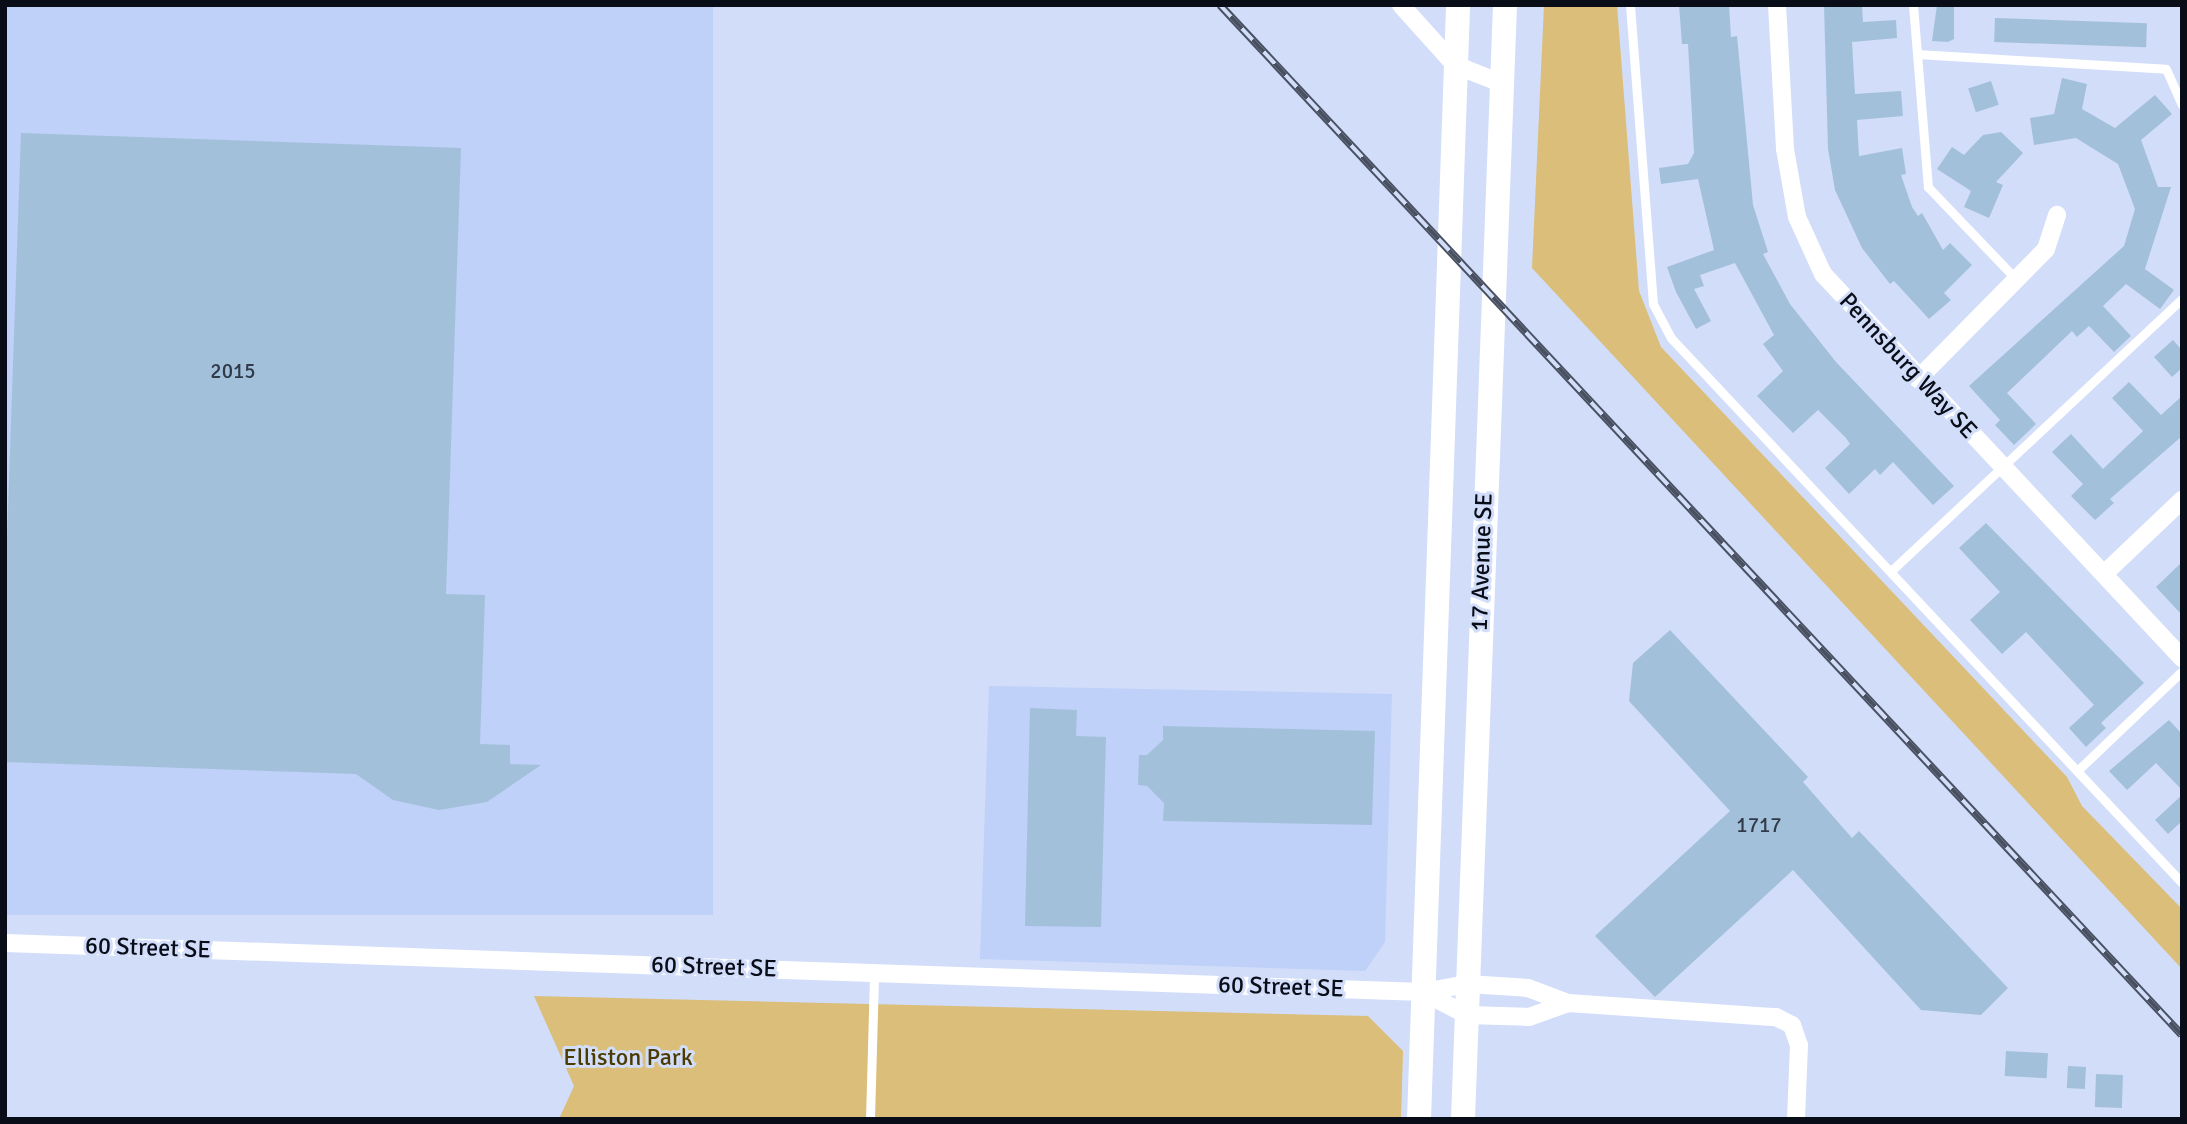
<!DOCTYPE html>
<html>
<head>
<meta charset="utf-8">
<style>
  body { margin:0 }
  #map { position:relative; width:2187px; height:1124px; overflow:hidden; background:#d1ddf9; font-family:Signika,sans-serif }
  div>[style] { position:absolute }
  .built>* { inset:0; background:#bfd0f9; transform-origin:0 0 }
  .green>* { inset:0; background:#dbbe79 }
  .building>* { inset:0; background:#a3c0db; transform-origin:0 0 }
  .service>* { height:9px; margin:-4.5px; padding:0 4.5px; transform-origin:4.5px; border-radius:4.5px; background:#fff }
  .minor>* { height:18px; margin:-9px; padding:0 9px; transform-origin:9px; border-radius:9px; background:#fff }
  .secondary>* { height:24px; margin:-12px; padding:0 12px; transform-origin:12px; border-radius:12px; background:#fff }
  .rail>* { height:8px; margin-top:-4px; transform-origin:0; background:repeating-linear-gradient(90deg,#d1ddf9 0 16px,#495061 0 32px); box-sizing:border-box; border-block:2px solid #495061 }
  span { translate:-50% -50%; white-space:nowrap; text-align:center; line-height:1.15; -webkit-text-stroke:6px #d1ddf9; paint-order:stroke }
  .number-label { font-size:21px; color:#303a49 }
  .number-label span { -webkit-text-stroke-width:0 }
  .street-label { font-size:24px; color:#090d18 }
  .park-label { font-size:24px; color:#4d3a01 }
  .frame { position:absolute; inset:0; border:7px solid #090d18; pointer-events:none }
</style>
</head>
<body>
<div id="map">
  <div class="built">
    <div style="left:5px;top:5px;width:708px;height:910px"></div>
    <div style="clip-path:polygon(989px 686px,1392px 694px,1385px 942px,1365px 971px,980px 959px)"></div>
  </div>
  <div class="green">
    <div style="clip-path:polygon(1544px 5px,1617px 5px,1639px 291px,1661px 347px,2067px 777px,2082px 806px,2182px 909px,2182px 969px,1532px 268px)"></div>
    <div style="clip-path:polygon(534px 996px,1368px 1016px,1403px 1051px,1401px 1119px,559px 1119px,574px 1086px)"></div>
  </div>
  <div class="building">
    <div style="clip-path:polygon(1679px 5px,1729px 5px,1731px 37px,1737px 36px,1753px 205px,1768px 252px,1763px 254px,1790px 304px,1836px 362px,1954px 486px,1933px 505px,1893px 462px,1880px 475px,1875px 469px,1849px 494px,1825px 468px,1850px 444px,1846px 438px,1818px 410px,1793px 433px,1757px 396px,1783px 371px,1763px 344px,1774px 335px,1735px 263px,1700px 275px,1704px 286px,1694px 289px,1711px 321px,1696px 329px,1676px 292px,1667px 267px,1714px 250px,1698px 179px,1661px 184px,1659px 168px,1688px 164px,1694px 153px,1688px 44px,1682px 44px)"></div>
    <div style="clip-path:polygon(1824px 5px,1862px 5px,1863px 22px,1896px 20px,1897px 38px,1852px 42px,1855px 94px,1901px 91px,1903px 116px,1857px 120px,1859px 156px,1902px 148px,1906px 174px,1901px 175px,1912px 207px,1918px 216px,1922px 213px,1943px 250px,1950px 243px,1972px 265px,1944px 293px,1951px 300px,1929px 319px,1894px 281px,1890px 284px,1862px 248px,1835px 190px,1828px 149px)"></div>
    <div style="clip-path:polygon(1937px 5px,1954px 5px,1954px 39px,1948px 42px,1932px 41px)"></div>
    <div style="left:1995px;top:18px;width:152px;height:24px;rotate:2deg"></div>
    <div style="clip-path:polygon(2062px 78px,2087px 84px,2082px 109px,2115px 128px,2155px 95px,2172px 114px,2141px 140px,2158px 187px,2171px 187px,2145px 269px,2174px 290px,2160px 309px,2126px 284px,2103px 306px,2131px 336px,2114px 352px,2089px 326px,2077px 337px,2072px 331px,2007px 393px,2036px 424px,2014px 445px,1995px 425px,2000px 420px,1969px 386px,2124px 246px,2135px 209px,2118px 164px,2076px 138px,2034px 145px,2030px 118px,2054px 114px)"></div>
    <div style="left:1991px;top:81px;width:25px;height:24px;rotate:72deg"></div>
    <div style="clip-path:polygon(2001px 132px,2023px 153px,1996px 182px,2003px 185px,1989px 218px,1964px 207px,1971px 191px,1937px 169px,1952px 147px,1964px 155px,1983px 135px)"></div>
    <div style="clip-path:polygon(21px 133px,461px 148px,446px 594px,485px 595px,480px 744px,510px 745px,510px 764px,541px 765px,487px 802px,439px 810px,393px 800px,356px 774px,5px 762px,5px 596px)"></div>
    <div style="clip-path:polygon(2173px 340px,2182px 350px,2182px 368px,2172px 377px,2154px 357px)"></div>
    <div style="clip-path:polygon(2129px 382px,2161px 415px,2182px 396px,2182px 436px,2110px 499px,2114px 503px,2095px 520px,2071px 496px,2083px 484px,2052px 452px,2071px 434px,2103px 469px,2143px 431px,2112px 398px)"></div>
    <div style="clip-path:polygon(1986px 523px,2144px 683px,2101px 723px,2106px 728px,2086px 747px,2069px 728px,2094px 705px,2026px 632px,2002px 654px,1970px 620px,2000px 592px,1959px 548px)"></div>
    <div style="clip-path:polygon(2182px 562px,2182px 615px,2156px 587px)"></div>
    <div style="clip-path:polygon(1670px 630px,1808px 777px,1803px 782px,1852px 838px,1859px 831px,2008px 988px,1981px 1015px,1921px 1010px,1793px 870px,1655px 997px,1595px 936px,1730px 811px,1629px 701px,1633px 663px)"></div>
    <div style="clip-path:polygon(1030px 708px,1077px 710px,1076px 736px,1106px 737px,1101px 927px,1025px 926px)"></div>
    <div style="clip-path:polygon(2169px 720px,2182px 734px,2182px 790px,2156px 763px,2127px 790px,2109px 771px)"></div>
    <div style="clip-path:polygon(1163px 726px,1375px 731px,1372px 825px,1163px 821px,1164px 803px,1147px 786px,1138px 785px,1139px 755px,1147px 755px,1163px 740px)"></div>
    <div style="clip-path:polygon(2182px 795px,2182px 821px,2168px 834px,2155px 820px)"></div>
    <div style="left:2006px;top:1051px;width:42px;height:25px;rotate:3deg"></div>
    <div style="left:2068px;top:1066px;width:18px;height:22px;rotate:3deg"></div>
    <div style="left:2096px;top:1074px;width:27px;height:33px;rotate:2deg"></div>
  </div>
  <div class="service">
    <div style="left:1630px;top:5px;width:300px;rotate:85.6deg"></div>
    <div style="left:1653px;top:304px;width:38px;rotate:62deg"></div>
    <div style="left:1671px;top:338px;width:747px;rotate:46.84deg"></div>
    <div style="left:1913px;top:5px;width:183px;rotate:85.3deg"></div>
    <div style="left:1928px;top:187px;width:126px;rotate:46.3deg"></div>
    <div style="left:1917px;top:54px;width:249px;rotate:3.4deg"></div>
    <div style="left:2166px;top:69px;width:39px;rotate:66deg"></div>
    <div style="left:1891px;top:571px;width:398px;rotate:-43.1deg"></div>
    <div style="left:2077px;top:771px;width:145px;rotate:-43.6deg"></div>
    <div style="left:870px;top:1119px;width:146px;rotate:-88.4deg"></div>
  </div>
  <div class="minor">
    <div style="left:1401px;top:5px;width:81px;rotate:48deg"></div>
    <div style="left:1455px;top:65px;width:49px;rotate:21.4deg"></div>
    <div style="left:1777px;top:5px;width:144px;rotate:86.8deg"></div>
    <div style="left:1785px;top:149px;width:69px;rotate:80deg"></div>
    <div style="left:1797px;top:217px;width:63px;rotate:65.5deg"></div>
    <div style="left:1823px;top:274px;width:526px;rotate:46.93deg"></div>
    <div style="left:1918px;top:379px;width:182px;rotate:-45.4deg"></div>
    <div style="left:2046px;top:249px;width:36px;rotate:-72deg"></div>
    <div style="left:2105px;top:573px;width:106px;rotate:-43.5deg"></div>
    <div style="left:5px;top:943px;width:1419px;rotate:1.98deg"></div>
    <div style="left:1423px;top:992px;width:46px;rotate:-10.1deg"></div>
    <div style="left:1468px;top:984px;width:60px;rotate:3.8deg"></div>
    <div style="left:1528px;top:988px;width:43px;rotate:20.6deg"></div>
    <div style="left:1568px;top:1003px;width:208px;rotate:3.9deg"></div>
    <div style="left:1776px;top:1017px;width:18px;rotate:27deg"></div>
    <div style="left:1792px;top:1025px;width:21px;rotate:71deg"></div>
    <div style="left:1799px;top:1045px;width:74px;rotate:92.3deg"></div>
    <div style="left:1423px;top:992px;width:50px;rotate:27.6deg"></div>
    <div style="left:1467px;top:1015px;width:62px;rotate:1.8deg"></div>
    <div style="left:1529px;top:1017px;width:41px;rotate:-19.7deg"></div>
  </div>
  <div class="secondary">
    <div style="left:1419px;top:1119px;width:1115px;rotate:-87.99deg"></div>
    <div style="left:1463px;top:1119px;width:1115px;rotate:-87.84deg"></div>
  </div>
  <div class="rail">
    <div style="left:1220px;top:5px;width:1409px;rotate:46.96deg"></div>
  </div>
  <div class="number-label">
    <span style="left:233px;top:371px">2015</span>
    <span style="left:1759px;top:825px">1717</span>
  </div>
  <div class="street-label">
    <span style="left:1908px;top:366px;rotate:47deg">Pennsburg Way SE</span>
    <span style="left:1482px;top:562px;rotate:-88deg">17 Avenue SE</span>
    <span style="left:148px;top:948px;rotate:2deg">60 Street SE</span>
    <span style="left:714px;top:967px;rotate:2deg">60 Street SE</span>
    <span style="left:1281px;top:987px;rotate:2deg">60 Street SE</span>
  </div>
  <div class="park-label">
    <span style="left:628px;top:1058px">Elliston Park</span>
  </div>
  <div class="frame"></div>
</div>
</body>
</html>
